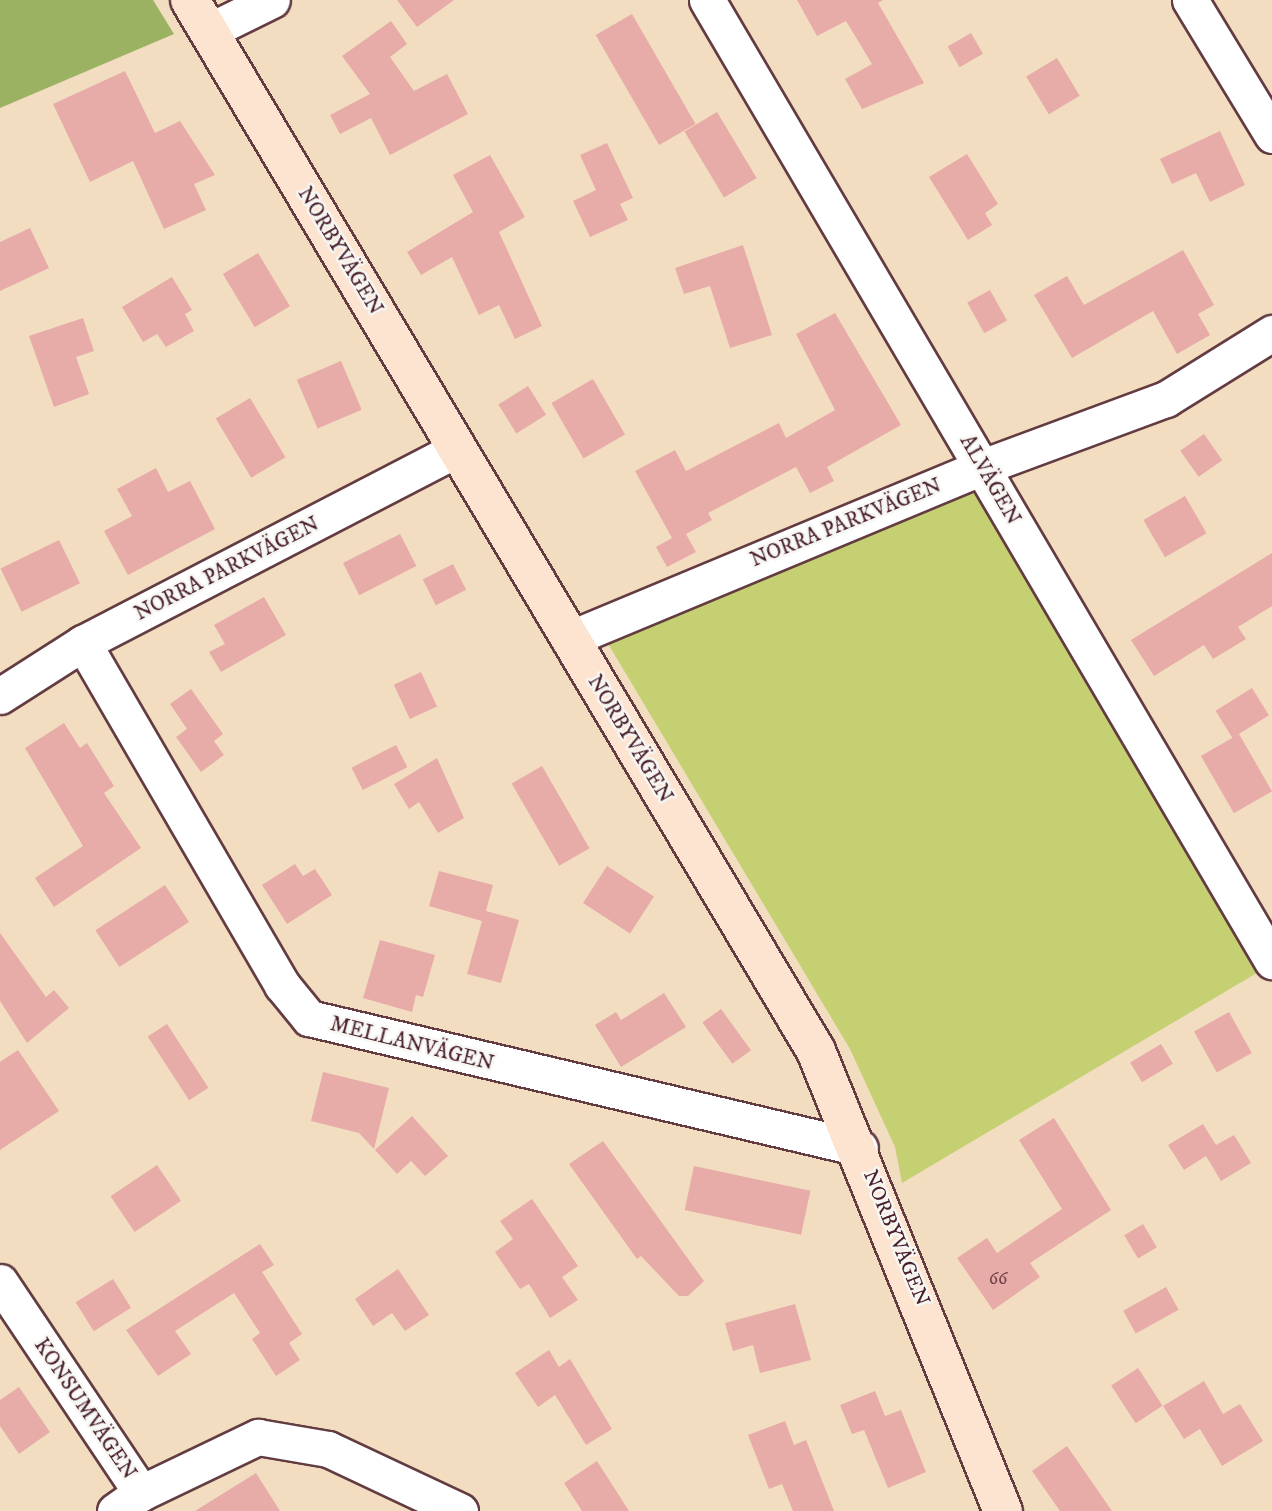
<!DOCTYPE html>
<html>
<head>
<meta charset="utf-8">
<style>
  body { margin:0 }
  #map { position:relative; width:1272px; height:1511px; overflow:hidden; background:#f2ddc1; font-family:"IM FELL DW Pica",serif }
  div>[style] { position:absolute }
  .green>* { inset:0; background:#c4d071 }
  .forest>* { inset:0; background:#9bb263 }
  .building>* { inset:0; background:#e7aca8; transform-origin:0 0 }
  .roads { filter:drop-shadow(2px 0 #633c42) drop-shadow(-2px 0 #633c42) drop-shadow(0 2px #633c42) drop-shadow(0 -2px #633c42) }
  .street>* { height:35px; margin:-17.5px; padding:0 17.5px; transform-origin:17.5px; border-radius:17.5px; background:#fff }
  .secondary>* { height:38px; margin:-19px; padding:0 19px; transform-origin:19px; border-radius:19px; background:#fde4d1 }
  span { translate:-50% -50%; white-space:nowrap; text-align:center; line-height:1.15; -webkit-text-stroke:5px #f6f6f2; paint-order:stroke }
  .number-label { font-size:18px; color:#71424a }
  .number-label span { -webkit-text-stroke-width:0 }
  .street-label { font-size:21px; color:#4a1f2b }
</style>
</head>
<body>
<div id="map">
  <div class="green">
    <div style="clip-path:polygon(982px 467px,1272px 964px,902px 1183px,895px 1147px,850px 1049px,604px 637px)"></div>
  </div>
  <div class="forest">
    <div style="clip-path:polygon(0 0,153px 0,174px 34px,0 108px)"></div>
  </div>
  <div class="building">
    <div style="clip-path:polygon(397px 0,454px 0,417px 27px)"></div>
    <div style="clip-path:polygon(797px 0,883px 0,878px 3px,924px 83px,862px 109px,845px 79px,872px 64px,846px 21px,817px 36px)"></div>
    <div style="left:632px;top:14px;width:127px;height:42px;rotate:60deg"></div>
    <div style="clip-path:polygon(391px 21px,407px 44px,390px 57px,414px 91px,447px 74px,468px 114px,390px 155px,371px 118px,340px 134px,330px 115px,370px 94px,342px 56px)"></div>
    <div style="left:971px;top:33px;width:24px;height:27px;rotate:60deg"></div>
    <div style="left:1057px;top:58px;width:44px;height:36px;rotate:59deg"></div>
    <div style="clip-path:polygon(125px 71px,155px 133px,180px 121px,215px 175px,194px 184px,206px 210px,164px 229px,133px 161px,90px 182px,53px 104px)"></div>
    <div style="left:717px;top:112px;width:77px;height:38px;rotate:59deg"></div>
    <div style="clip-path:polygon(1220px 131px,1245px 185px,1210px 202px,1196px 173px,1172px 184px,1160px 159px)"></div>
    <div style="clip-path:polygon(607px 143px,633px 198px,620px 204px,628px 220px,590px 237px,573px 201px,596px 190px,580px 155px)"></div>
    <div style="clip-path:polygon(967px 154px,998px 204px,985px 213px,992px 225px,968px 240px,929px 177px)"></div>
    <div style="clip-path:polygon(490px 155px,525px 217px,499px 232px,542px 326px,515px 339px,499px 305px,479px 315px,452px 257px,421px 275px,407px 252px,473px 212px,453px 175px)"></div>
    <div style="clip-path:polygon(30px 228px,49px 268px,0 291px,0 242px)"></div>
    <div style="clip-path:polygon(743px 245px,772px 335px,730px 348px,710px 286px,684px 294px,675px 268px)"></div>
    <div style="clip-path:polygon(1183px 250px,1214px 305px,1198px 314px,1210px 335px,1177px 354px,1153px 311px,1072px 358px,1034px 295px,1067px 276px,1084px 305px)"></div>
    <div style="left:258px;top:253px;width:62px;height:41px;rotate:59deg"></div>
    <div style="clip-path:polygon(172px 277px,192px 310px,185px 314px,194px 331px,166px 347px,157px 334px,143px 342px,122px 307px)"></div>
    <div style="left:990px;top:290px;width:35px;height:26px;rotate:61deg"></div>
    <div style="clip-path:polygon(835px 313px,901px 425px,827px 467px,834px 481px,810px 493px,796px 467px,708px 513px,712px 520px,686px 534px,696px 552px,667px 567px,656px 547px,672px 538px,635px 471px,675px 450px,686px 471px,779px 423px,786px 438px,835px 410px,796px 334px)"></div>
    <div style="clip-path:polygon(83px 318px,94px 351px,76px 357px,89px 394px,54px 407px,29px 336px)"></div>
    <div style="left:341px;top:361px;width:53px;height:48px;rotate:67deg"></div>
    <div style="left:593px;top:379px;width:64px;height:48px;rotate:60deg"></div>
    <div style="left:528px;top:386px;width:34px;height:35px;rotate:58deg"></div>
    <div style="left:250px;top:398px;width:69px;height:40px;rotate:59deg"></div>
    <div style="left:1204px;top:434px;width:32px;height:29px;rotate:55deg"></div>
    <div style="clip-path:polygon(156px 468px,168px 492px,190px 481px,215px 529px,128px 575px,104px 531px,132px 516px,117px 489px)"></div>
    <div style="left:1185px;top:496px;width:43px;height:48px;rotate:60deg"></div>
    <div style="left:400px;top:534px;width:36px;height:64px;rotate:63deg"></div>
    <div style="left:59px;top:540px;width:48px;height:65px;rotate:64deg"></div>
    <div style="clip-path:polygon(1272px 553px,1272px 606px,1238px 627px,1246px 639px,1213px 659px,1204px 645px,1154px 676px,1131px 640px)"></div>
    <div style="left:453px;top:564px;width:29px;height:34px;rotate:63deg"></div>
    <div style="clip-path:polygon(264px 597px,286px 635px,221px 672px,209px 652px,225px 644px,214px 625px)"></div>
    <div style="left:421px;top:672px;width:38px;height:30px;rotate:65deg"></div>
    <div style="left:1252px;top:688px;width:32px;height:43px;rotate:58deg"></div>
    <div style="clip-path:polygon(191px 689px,223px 734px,214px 741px,224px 755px,201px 772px,176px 737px,187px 729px,170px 704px)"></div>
    <div style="clip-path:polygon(64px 723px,80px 748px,87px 743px,114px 786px,104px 793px,141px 848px,54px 907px,35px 878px,83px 846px,25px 748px)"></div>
    <div style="left:1239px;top:734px;width:66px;height:44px;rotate:60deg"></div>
    <div style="left:396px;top:745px;width:25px;height:50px;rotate:63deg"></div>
    <div style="clip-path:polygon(437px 758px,464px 818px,438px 833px,419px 802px,409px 809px,394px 784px)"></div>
    <div style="left:542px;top:766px;width:95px;height:35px;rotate:60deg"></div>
    <div style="clip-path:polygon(295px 864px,303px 876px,315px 869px,332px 895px,287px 924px,262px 885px)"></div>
    <div style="left:607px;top:866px;width:56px;height:44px;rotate:33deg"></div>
    <div style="clip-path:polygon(439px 871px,493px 885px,486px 911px,519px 920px,501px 983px,467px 974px,482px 921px,429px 906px)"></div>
    <div style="left:165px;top:885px;width:44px;height:83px;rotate:57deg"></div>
    <div style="clip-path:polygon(0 933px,46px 997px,54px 990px,69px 1008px,27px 1043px,0 1001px)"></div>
    <div style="clip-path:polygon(380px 940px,435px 955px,423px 997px,416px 995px,412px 1012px,363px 998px)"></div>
    <div style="clip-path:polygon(664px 993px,686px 1027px,621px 1067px,595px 1025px,616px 1012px,621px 1020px)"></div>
    <div style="left:721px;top:1009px;width:51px;height:23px;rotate:54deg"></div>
    <div style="left:1229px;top:1012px;width:47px;height:40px;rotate:61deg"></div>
    <div style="left:167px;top:1024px;width:76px;height:23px;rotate:57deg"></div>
    <div style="left:1161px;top:1044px;width:23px;height:36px;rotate:59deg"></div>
    <div style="clip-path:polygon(18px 1050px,59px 1111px,0 1150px,0 1062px)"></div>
    <div style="clip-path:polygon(323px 1072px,389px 1088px,374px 1149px,359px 1133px,311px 1121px)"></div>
    <div style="clip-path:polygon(412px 1116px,448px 1156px,425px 1176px,411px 1161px,397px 1174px,375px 1150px)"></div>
    <div style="clip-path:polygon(1054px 1118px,1111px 1210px,1030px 1263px,1040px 1277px,993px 1310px,957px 1258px,987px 1238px,997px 1253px,1062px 1209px,1019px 1140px)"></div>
    <div style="clip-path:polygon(1203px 1124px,1216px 1145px,1234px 1135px,1251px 1163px,1221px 1181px,1206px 1156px,1184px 1170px,1168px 1145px)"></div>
    <div style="clip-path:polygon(603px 1141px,704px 1281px,688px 1296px,679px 1296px,641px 1256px,637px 1259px,569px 1164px)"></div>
    <div style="left:157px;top:1165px;width:43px;height:56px;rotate:56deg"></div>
    <div style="left:694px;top:1166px;width:119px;height:45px;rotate:12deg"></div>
    <div style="clip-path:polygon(532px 1199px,578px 1266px,562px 1277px,578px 1300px,550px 1318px,529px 1284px,520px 1289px,495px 1252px,513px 1239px,500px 1221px)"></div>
    <div style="left:1143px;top:1224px;width:27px;height:22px;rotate:59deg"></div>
    <div style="clip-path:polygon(260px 1244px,274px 1265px,262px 1272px,302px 1334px,289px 1343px,300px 1360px,276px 1376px,252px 1339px,260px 1333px,234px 1293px,175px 1331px,191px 1354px,158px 1376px,126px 1330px)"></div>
    <div style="clip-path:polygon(398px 1269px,429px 1315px,405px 1331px,392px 1313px,373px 1326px,355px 1299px)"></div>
    <div style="left:113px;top:1279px;width:34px;height:44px;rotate:58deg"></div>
    <div style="left:1166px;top:1287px;width:26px;height:49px;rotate:61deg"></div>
    <div style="clip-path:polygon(795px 1304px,811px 1360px,760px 1373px,753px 1345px,733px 1351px,725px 1323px)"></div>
    <div style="clip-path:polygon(549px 1350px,559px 1367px,570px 1359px,612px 1429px,586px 1445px,555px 1395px,538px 1407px,515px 1373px)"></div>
    <div style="left:1138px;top:1368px;width:45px;height:32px;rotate:57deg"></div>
    <div style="clip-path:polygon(1204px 1381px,1223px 1414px,1240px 1404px,1263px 1441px,1222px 1466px,1200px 1429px,1184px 1439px,1163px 1406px)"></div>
    <div style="clip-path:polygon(19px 1387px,50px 1432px,19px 1454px,0 1426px,0 1400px)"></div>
    <div style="clip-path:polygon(875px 1391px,885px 1416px,901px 1410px,926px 1472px,888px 1488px,864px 1430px,852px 1434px,840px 1405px)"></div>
    <div style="clip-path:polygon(785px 1421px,794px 1445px,806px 1440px,834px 1511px,793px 1511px,782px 1484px,769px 1489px,748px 1435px)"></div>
    <div style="clip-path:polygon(1067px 1446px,1112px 1511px,1060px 1511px,1032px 1471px)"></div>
    <div style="clip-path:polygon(597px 1461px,629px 1511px,582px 1511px,564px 1483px)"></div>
    <div style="clip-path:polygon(256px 1473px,280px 1511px,195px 1511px)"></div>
  </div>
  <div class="roads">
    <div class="street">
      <div style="left:707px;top:0;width:1115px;rotate:59.55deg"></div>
      <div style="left:1190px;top:0;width:158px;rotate:58.7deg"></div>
      <div style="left:209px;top:31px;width:70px;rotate:-26.2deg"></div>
      <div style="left:569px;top:639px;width:447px;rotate:-22.6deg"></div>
      <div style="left:982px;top:467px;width:196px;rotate:-20.3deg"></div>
      <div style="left:1166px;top:399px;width:125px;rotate:-31.9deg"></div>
      <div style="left:83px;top:643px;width:396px;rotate:59.8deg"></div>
      <div style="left:282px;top:985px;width:43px;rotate:50.7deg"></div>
      <div style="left:309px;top:1018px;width:566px;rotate:13.28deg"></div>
      <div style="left:0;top:696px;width:98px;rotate:-32.6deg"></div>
      <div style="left:83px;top:643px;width:422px;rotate:-27.4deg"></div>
      <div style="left:0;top:1282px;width:254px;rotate:56.2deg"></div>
      <div style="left:141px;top:1493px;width:130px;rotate:-25.6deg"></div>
      <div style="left:258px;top:1437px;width:71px;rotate:9.7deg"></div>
      <div style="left:328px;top:1449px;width:146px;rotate:25.2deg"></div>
      <div style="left:115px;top:1511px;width:32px;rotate:-35deg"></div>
    </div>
    <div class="secondary">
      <div style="left:190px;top:0;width:1223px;rotate:59.22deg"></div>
      <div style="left:816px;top:1051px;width:497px;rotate:67.9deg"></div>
    </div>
  </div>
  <div class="number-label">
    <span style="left:998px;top:1279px">66</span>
  </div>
  <div class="street-label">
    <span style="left:340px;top:251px;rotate:59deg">NORBYVÄGEN</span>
    <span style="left:990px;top:480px;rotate:60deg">ALVÄGEN</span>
    <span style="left:846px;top:523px;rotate:-22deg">NORRA PARKVÄGEN</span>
    <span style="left:227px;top:569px;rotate:-27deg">NORRA PARKVÄGEN</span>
    <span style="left:630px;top:739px;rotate:59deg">NORBYVÄGEN</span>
    <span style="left:412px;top:1044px;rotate:14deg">MELLANVÄGEN</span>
    <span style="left:896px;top:1238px;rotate:68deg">NORBYVÄGEN</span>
    <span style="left:85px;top:1409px;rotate:56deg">KONSUMVÄGEN</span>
  </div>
</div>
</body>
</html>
